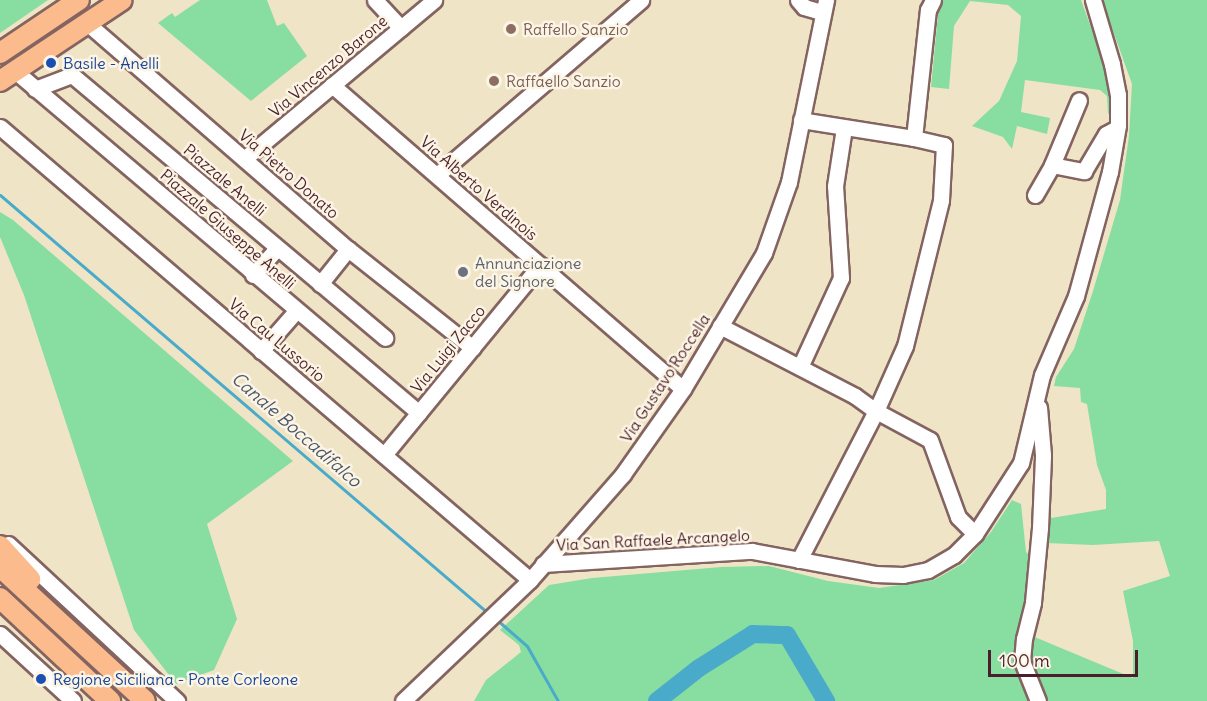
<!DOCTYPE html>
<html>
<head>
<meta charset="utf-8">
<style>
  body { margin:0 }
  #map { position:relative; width:1207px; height:701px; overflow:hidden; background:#f0e4c6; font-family:Delius,sans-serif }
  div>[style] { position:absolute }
  .green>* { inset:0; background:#88dda0 }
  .stream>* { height:3px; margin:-1.5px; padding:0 1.5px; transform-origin:1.5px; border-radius:1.5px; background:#49abc9 }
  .river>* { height:18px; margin:-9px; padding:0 9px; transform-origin:9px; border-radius:9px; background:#49abc9 }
  .roads { filter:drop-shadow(2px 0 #846461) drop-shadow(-2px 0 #846461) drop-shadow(0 2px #846461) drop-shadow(0 -2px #846461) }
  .minor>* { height:15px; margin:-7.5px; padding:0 7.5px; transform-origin:7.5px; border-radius:7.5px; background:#fff }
  .major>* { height:20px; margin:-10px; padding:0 10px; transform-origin:10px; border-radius:10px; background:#fbbb8c }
  .dots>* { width:16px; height:16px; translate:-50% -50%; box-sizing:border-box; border:3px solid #fcf5e5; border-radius:50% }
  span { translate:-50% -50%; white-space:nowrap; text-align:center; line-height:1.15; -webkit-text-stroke:5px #fcf5e5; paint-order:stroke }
  .education-label { font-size:16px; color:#785e54 }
  .left { translate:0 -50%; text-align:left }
  .transit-label { font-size:16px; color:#164399 }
  .street-label { font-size:16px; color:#4a1f2b }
  .worship-label { font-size:16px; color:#5b616d }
  .water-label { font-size:18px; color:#4a576a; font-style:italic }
  .scale { position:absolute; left:988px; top:650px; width:150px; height:27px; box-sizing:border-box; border:3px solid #4a1f2b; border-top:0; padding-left:8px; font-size:18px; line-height:21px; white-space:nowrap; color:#4a1f2b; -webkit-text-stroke:4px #fcf5e5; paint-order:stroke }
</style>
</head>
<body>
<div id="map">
  <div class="green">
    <div style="clip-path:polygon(0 0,48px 0,0 33px)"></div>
    <div style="clip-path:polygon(200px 0,267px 0,277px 26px,284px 23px,307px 56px,251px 101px,158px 23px,172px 13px,175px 17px)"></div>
    <div style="clip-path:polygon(942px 0,1081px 0,1109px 77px,1110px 112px,1108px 114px,1107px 96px,1100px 90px,1025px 80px,1021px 112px,1050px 118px,1047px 134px,1017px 126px,1012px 149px,1003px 137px,972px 126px,999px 101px,1017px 61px,1021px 16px,1008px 5px,970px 1px,954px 26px,949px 89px,931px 87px,939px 4px)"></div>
    <div style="clip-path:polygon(1102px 0,1207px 0,1207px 701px,474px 701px,486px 680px,521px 652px,519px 645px,500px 630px,549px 585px,592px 578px,721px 567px,769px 566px,828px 581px,879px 588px,934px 580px,964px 563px,991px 532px,1012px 500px,1021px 504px,1026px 552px,1033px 559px,1025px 633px,1133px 678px,1133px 641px,1123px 591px,1170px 576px,1159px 541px,1093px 545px,1046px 543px,1051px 518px,1106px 509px,1106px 490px,1097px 465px,1087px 404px,1081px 402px,1080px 388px,1054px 386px,1056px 377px,1074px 349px,1093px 291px,1120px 200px,1129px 136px,1132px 84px)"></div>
    <div style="clip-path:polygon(0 212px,13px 220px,293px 461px,207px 524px,237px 619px,214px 670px,176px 684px,134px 630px,24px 295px,0 237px)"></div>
  </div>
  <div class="stream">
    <div style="left:0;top:195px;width:643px;rotate:40.58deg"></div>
    <div style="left:496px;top:619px;width:41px;rotate:41.1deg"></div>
    <div style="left:527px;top:646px;width:63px;rotate:60.6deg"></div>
  </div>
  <div class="river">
    <div style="left:657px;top:701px;width:53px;rotate:-38.2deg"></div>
    <div style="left:699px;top:668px;width:64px;rotate:-32.2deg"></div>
    <div style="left:753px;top:634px;width:34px;rotate:2deg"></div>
    <div style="left:787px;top:635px;width:77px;rotate:59.4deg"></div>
  </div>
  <div class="roads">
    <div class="minor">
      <div style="left:375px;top:0;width:38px;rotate:47deg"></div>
      <div style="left:798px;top:0;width:9px;rotate:49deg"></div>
      <div style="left:804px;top:7px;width:19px;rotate:16deg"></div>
      <div style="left:87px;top:23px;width:345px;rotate:40.9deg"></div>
      <div style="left:348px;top:249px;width:159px;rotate:38.4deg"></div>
      <div style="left:15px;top:71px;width:529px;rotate:40.25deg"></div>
      <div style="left:332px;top:85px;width:464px;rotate:40.9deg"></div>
      <div style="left:35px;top:89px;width:40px;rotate:-21deg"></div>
      <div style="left:72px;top:75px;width:409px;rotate:40deg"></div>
      <div style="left:801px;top:120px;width:114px;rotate:9.1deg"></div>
      <div style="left:0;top:127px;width:697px;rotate:40.52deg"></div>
      <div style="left:244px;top:159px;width:248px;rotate:-39.9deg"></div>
      <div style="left:1052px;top:165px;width:33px;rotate:11deg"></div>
      <div style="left:1084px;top:171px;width:43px;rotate:-59.3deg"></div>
      <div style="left:1106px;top:134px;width:13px;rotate:-29deg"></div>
      <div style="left:437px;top:175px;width:269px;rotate:-40.6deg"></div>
      <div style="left:1035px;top:195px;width:34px;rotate:-60deg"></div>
      <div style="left:1052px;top:165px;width:70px;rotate:-67.4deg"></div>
      <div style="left:253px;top:275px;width:36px;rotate:-48deg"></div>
      <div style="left:320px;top:284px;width:45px;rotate:-51.3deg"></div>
      <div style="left:720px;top:326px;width:152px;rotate:27.4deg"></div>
      <div style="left:855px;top:396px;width:26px;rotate:36deg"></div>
      <div style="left:876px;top:411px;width:61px;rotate:28.2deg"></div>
      <div style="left:930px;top:440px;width:82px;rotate:70deg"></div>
      <div style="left:958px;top:517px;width:24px;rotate:45deg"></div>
      <div style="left:261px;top:351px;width:53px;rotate:-48.8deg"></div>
      <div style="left:800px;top:367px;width:98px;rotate:-65.3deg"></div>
      <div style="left:841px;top:278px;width:92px;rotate:-93.7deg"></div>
      <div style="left:835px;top:186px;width:59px;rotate:-81.2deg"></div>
      <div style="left:384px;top:455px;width:246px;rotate:-50.6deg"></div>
      <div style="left:8px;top:544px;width:231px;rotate:42.9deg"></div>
      <div style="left:799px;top:560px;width:168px;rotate:-62.7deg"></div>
      <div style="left:876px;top:411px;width:71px;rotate:-66deg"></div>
      <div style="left:905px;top:346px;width:150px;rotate:-76.1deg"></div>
      <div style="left:941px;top:200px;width:55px;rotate:-86.9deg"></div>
      <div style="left:944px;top:145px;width:31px;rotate:-167deg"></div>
      <div style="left:914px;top:138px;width:129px;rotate:-83.8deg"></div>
      <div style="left:928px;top:10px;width:11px;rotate:-63deg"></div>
      <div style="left:543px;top:564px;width:209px;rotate:-3.6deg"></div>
      <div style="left:752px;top:551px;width:125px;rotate:10.6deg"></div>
      <div style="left:875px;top:574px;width:28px;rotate:2deg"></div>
      <div style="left:903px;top:575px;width:25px;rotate:-11deg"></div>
      <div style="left:928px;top:570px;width:30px;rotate:-30deg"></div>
      <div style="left:954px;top:555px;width:30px;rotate:-45deg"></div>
      <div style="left:975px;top:534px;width:85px;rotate:-57.1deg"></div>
      <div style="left:1021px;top:463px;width:90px;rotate:-76.6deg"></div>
      <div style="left:1042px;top:375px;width:86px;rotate:-66.7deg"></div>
      <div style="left:1076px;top:296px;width:129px;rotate:-74.7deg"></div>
      <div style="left:1110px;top:172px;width:48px;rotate:-80.3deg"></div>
      <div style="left:1118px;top:125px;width:30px;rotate:-90deg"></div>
      <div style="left:1118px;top:95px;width:32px;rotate:-101deg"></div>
      <div style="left:1112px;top:64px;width:67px;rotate:-106.5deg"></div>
      <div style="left:0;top:634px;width:99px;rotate:42.5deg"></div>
      <div style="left:403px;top:701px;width:175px;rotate:-43.6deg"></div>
      <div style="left:530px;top:580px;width:141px;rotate:-48.7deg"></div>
      <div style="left:623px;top:474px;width:104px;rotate:-54.8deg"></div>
      <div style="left:683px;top:389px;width:158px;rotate:-59.2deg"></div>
      <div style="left:764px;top:253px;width:75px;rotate:-70.6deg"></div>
      <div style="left:789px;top:182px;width:186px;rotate:-78.5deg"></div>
      <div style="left:1038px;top:701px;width:43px;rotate:-111.8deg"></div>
      <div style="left:1022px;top:661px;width:22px;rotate:-85deg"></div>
      <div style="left:1024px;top:639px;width:38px;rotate:-76deg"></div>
      <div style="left:1033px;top:602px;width:74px;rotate:-84.6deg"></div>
      <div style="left:1040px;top:528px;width:73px;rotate:-87.6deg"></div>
      <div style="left:1043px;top:455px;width:48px;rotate:-94.8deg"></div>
    </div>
    <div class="major">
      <div style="left:0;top:53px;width:95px;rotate:-33.9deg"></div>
      <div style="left:0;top:81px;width:146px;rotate:-33.6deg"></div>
      <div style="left:0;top:546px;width:45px;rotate:47.7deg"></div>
      <div style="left:0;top:567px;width:197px;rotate:42.7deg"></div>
      <div style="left:0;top:598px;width:151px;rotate:43.1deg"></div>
    </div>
  </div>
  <div class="dots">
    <div style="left:511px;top:29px;background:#8d6e63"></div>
    <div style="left:51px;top:63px;background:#1a4fb4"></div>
    <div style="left:494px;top:81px;background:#8d6e63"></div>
    <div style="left:463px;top:272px;background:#6b7280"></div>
    <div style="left:41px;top:679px;background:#1a4fb4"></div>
  </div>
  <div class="education-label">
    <span class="left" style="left:523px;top:29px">Raffello Sanzio</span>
    <span class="left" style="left:506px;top:81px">Raffaello Sanzio</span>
  </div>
  <div class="transit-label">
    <span class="left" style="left:63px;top:63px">Basile - Anelli</span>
    <span class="left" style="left:53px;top:679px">Regione Siciliana - Ponte Corleone</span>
  </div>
  <div class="street-label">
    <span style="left:328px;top:66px;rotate:-40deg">Via Vincenzo Barone</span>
    <span style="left:289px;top:174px;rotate:41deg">Via Pietro Donato</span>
    <span style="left:225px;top:180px;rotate:40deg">Piazzale Anelli</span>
    <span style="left:479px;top:188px;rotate:41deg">Via Alberto Verdinois</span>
    <span style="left:228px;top:229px;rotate:41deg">Piazzale Giuseppe Anelli</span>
    <span style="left:277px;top:340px;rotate:40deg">Via Cau Lussorio</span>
    <span style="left:448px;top:349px;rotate:-51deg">Via Luigi Zacco</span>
    <span style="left:665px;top:378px;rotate:-57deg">Via Gustavo Roccella</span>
    <span style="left:653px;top:540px;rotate:-3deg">Via San Raffaele Arcangelo</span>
  </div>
  <div class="worship-label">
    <span class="left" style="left:475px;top:272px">Annunciazione<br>del Signore</span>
  </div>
  <div class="water-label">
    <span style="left:296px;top:430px;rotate:41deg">Canale Boccadifalco</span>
  </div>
  <div class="scale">100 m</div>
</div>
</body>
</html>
